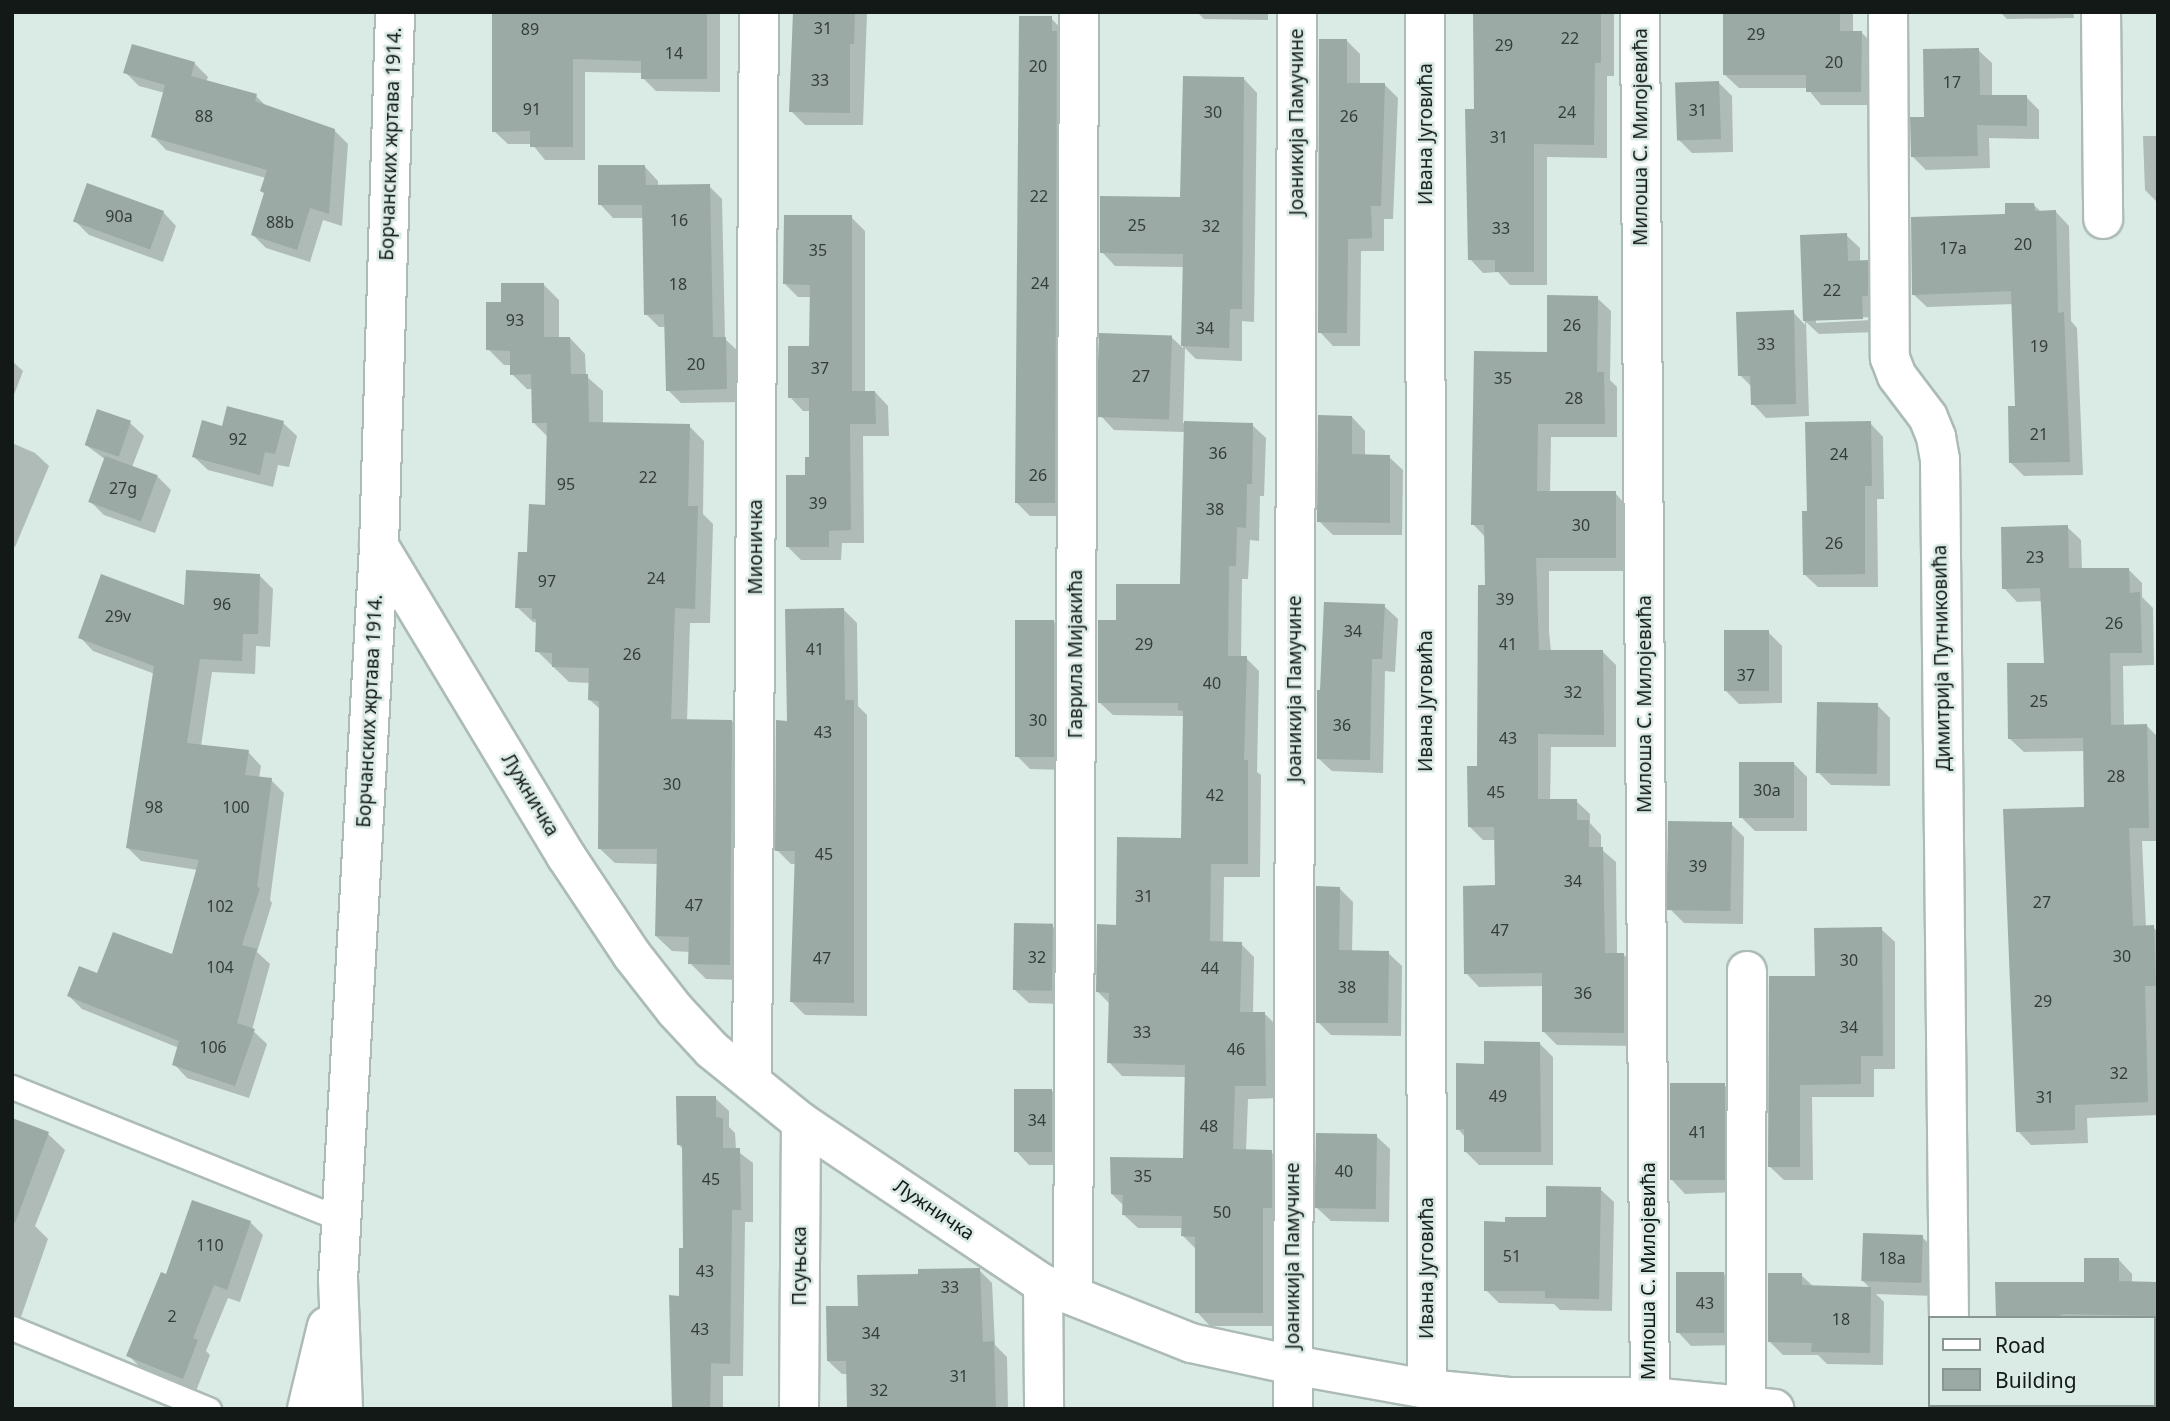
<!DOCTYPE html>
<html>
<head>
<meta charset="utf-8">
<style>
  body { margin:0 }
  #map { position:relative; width:2170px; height:1421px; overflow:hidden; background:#daeae4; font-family:"Noto Sans",sans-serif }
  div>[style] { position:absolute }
  .shadow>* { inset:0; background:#0003 }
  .building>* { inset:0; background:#9baaa4; transform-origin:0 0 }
  .roads { filter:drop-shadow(2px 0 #acbcb5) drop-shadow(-2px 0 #acbcb5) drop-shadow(0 2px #acbcb5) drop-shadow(0 -2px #acbcb5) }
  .service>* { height:23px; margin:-11.5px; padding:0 11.5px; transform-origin:11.5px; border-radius:11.5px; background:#fff }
  .minor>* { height:38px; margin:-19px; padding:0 19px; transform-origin:19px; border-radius:19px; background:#fff }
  span { translate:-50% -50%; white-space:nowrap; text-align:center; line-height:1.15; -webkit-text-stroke:5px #daeae4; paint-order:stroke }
  .number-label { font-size:16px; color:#353d3a }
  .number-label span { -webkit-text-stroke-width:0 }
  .street-label { font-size:19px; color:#131917 }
  .frame { position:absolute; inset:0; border:14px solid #131917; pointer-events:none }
  .legend { position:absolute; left:1928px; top:1316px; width:228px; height:91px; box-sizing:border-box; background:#daeae4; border:2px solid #8a9692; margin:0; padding:9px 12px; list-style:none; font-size:21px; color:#131917 }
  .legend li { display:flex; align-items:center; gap:14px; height:35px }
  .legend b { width:35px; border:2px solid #8a9692 }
</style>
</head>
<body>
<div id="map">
  <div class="shadow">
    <div style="clip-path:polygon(494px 12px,720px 12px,720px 92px,656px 91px,643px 78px,643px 73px,585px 72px,585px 160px,545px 160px,532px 144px,508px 144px,494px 131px)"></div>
    <div style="clip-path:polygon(794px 12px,867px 12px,863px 125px,805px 125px,791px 111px)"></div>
    <div style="clip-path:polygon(1197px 12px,1268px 12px,1268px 20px,1204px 19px)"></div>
    <div style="clip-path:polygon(1477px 12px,1614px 12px,1614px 76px,1607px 76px,1607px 158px,1547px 157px,1547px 285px,1510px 285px,1498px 272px,1483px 273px,1470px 259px)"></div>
    <div style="clip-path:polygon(1727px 12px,1853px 12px,1853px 33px,1862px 33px,1875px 46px,1874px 105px,1821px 105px,1807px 88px,1739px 88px,1725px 75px)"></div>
    <div style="clip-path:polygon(2000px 12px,2073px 12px,2074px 18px,2007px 19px)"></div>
    <div style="clip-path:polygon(1051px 18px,1064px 32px,1068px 516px,1030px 516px,1016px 502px)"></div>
    <div style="clip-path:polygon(1347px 41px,1360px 54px,1360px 85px,1385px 85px,1398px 98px,1393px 219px,1384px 219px,1384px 251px,1361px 251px,1360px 346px,1333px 346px,1320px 332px)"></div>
    <div style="clip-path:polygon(1978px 50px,1992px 63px,1992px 97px,2026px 97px,2039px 110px,2039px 139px,1989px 138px,1990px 168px,1926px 170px,1912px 156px,1926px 119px)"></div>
    <div style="clip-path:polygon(194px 63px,208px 77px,206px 82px,256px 96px,267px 107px,334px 130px,348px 144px,342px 226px,323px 220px,310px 262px,266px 248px,253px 235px,265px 194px,266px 178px,166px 150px,153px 136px,165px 93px,139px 86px,125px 72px)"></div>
    <div style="clip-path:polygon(1244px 79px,1257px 93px,1254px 322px,1242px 321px,1242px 361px,1196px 359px,1185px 348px,1183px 423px,1252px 425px,1266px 438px,1264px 496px,1260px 496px,1259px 541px,1250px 540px,1248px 579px,1242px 579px,1241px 658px,1246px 658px,1259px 671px,1257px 772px,1261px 775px,1260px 877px,1224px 877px,1223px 943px,1241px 944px,1254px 957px,1253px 1013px,1264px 1013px,1278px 1027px,1278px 1098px,1248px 1099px,1246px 1151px,1271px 1152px,1285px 1165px,1275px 1326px,1210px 1326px,1197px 1312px,1197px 1250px,1183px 1236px,1183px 1228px,1138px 1228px,1124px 1215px,1124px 1206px,1112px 1194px,1185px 1160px,1186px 1077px,1122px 1076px,1109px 1062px,1110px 1004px,1098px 992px,1118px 926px,1183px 840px,1184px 716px,1113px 715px,1099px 702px,1117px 622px,1182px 586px,1185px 432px,1114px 430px,1101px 416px,1171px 337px,1183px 348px,1184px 267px,1115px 266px,1102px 252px,1181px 198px)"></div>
    <div style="clip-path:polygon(1719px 83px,1732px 96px,1733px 152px,1692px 153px,1678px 139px)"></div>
    <div style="clip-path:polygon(2143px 136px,2158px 136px,2158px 203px,2145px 190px)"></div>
    <div style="clip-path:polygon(645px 167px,658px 181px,658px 187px,709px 186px,722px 199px,725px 339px,739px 352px,740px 402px,681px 403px,668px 390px,666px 327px,659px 327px,646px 314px,644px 218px,613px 218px,600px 204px)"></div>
    <div style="clip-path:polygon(2034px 205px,2041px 212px,2056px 212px,2069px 226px,2071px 321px,2077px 328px,2083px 475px,2024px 476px,2010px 462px,2017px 408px,2014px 304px,1927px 307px,1913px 294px,2007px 216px)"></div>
    <div style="clip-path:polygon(163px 212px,176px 226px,163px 262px,89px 235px,75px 221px)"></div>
    <div style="clip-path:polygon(851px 217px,865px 231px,865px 392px,875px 392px,888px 406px,889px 436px,863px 436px,864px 543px,842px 543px,841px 560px,801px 560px,788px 547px,811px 458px,811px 411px,803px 411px,790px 397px,811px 348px,812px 297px,798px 297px,785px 284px)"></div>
    <div style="clip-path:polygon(evenodd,1846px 235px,1860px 248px,1860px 262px,1867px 262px,1880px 275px,1876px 332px,1819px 334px,1806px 322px,1809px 416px,1766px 418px,1753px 404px,1752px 387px,1740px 375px,1793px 312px,1805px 325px,1802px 237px,1846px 235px,1872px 317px,1872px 320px,1816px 323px,1816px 319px,1872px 317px)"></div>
    <div style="clip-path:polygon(544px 285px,559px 300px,559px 339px,570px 338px,585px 354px,586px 376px,603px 391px,603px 424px,689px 426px,704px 441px,703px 514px,713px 524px,710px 623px,690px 623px,687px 721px,732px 721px,747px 737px,745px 980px,706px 979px,690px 963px,691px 952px,672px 951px,656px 936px,658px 864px,615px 863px,599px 848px,601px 710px,590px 700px,590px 683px,569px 682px,537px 651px,538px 623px,533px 622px,517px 607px,529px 554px,547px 507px,549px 438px,534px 423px,533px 389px,527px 389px,512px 374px,512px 365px,504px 365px,488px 349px,502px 304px)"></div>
    <div style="clip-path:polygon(1597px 298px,1611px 311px,1610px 380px,1617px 387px,1617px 437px,1551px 437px,1550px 493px,1615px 493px,1628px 507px,1629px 571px,1549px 571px,1549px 631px,1551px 652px,1603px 652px,1616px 665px,1616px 747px,1551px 747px,1550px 801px,1576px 801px,1590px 814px,1590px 823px,1601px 835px,1601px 849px,1616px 862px,1617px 955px,1624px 955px,1637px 968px,1637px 1046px,1557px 1045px,1543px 1031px,1544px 986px,1479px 987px,1466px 973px,1496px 887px,1496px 840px,1483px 840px,1469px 826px,1479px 768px,1487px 586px,1486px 538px,1473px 524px,1549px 354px)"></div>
    <div style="clip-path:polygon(12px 361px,23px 371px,12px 400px)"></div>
    <div style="clip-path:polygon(1352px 417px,1365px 431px,1365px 456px,1389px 457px,1403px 470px,1402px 535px,1333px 535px,1319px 521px)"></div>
    <div style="clip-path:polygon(130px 423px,144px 436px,132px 467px,157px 476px,171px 490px,155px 533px,104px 515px,91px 502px,106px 460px,86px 445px)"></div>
    <div style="clip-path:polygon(283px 423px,297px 436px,289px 467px,278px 465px,273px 487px,208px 470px,194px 457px,223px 428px)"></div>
    <div style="clip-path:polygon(1870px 423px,1883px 437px,1884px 499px,1877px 499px,1878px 587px,1818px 587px,1804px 574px,1809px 513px)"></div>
    <div style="clip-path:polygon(12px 443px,35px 453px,49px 466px,15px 547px,12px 545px)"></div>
    <div style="clip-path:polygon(2067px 527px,2081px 540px,2082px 570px,2128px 569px,2142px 583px,2142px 597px,2153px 608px,2154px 665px,2123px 666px,2124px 726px,2147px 726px,2158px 737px,2158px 841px,2142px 841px,2146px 928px,2153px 927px,2158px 932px,2158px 1115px,2087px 1118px,2088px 1143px,2031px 1145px,2018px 1131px,2086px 809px,2085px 751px,2024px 752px,2010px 739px,2046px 664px,2042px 601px,2017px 602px,2004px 588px)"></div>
    <div style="clip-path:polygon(260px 576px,273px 589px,270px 647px,256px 646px,255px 674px,212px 672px,201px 746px,248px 752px,261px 766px,259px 778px,271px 780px,284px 793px,270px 900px,272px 903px,257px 952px,270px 964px,252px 1030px,267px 1044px,249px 1098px,187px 1078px,174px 1064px,179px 1048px,82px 1009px,69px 996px,98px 976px,173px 956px,198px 870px,141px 861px,128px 848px,155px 674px,93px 651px,80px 637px,186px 607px)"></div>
    <div style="clip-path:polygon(1384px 606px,1398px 619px,1395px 672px,1385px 671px,1383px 773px,1332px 771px,1318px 758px,1321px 692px)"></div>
    <div style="clip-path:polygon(844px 610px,857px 623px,858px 706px,867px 715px,867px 1016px,805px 1015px,792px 1002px,796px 864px,791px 864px,777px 850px,789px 722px)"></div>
    <div style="clip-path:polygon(1054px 622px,1067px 635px,1066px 770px,1030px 769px,1017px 756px)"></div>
    <div style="clip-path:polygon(1768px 632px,1782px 646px,1782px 703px,1739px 704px,1725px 690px)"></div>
    <div style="clip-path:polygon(1877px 705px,1890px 718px,1890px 786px,1831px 785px,1818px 772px)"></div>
    <div style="clip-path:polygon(1793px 763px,1807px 777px,1807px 831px,1755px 831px,1742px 818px)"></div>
    <div style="clip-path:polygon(1731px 824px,1744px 837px,1743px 924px,1684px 923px,1670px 909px)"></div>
    <div style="clip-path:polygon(1339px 888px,1353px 902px,1352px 952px,1388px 953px,1402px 966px,1401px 1036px,1331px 1035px,1318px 1022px)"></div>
    <div style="clip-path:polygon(1052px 926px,1066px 939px,1065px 1004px,1029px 1003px,1015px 990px)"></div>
    <div style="clip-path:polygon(1881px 929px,1895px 942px,1895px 1069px,1874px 1069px,1874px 1097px,1812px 1097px,1813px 1180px,1784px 1180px,1770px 1167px,1817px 977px)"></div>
    <div style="clip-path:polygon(1540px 1044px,1553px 1057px,1553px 1165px,1479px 1165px,1465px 1151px,1465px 1137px,1458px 1129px,1486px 1065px)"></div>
    <div style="clip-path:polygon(1724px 1085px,1738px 1098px,1737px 1192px,1685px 1194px,1672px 1180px)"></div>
    <div style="clip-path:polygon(1051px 1090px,1065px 1104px,1065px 1165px,1029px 1165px,1016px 1151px)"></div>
    <div style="clip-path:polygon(715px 1098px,729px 1111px,729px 1127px,735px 1133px,736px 1150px,753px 1163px,753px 1222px,745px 1222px,743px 1376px,723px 1376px,723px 1409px,674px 1409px,671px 1297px,681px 1297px,685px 1249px,684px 1150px,679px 1145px)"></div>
    <div style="clip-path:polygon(12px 1120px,48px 1134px,65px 1150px,35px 1226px,48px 1239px,21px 1317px,12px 1314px)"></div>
    <div style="clip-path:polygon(1376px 1136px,1390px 1149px,1389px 1222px,1331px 1221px,1317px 1208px)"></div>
    <div style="clip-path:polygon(1600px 1189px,1614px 1202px,1612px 1311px,1560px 1310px,1554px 1304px,1499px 1303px,1486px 1290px,1507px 1224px,1548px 1219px)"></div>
    <div style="clip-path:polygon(250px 1222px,263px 1235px,240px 1302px,228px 1298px,206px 1351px,210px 1355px,196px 1391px,142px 1369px,129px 1356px,167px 1277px)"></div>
    <div style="clip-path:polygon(1922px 1237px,1935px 1250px,1935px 1296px,1876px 1294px,1884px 1302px,1883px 1365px,1827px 1364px,1818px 1355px,1783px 1355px,1770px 1342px,1801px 1275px,1814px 1287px,1870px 1288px,1863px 1281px)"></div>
    <div style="clip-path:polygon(2119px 1260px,2132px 1274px,2132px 1283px,2158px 1285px,2158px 1409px,2123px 1409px,2119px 1405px,2154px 1405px,2154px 1318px,1998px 1318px,2085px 1283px)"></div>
    <div style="clip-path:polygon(979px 1270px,992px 1283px,995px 1345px,1007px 1357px,1008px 1409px,849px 1409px,848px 1374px,842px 1374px,828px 1361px,860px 1308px,920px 1276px)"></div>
    <div style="clip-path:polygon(1724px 1274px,1737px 1287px,1737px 1345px,1691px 1346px,1678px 1332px)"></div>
  </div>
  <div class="building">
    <div style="clip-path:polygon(492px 12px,707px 12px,707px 79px,641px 79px,641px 61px,573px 59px,573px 147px,530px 147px,530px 131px,492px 132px)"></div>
    <div style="clip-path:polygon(793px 12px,855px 12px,854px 44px,850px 44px,850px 113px,789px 112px)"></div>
    <div style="clip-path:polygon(1601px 12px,1601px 63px,1595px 63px,1594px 145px,1534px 144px,1534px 272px,1495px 272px,1495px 260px,1468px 260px,1465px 109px,1474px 109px,1473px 13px)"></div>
    <div style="clip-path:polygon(1723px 12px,1840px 12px,1840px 31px,1862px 31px,1861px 92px,1806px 92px,1806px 75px,1723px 75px)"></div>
    <div style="clip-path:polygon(1019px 16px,1052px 16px,1052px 31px,1057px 31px,1055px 503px,1015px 503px)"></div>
    <div style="clip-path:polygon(1319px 39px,1347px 39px,1347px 83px,1385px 83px,1381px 206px,1371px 206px,1372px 238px,1348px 239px,1347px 333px,1318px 333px)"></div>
    <div style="clip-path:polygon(132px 44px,195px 62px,191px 76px,257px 94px,255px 101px,335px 129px,329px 214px,310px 208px,297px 250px,251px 235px,264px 193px,260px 191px,267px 170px,151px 137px,165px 85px,123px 73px)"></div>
    <div style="clip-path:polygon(1979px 48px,1980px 95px,2027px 95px,2027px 126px,1977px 125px,1978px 156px,1911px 157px,1910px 117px,1924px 117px,1923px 49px)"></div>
    <div style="clip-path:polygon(1183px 76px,1244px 77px,1242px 309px,1230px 309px,1229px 348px,1181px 346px,1183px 254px,1100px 253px,1100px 196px,1180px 197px)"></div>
    <div style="left:1719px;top:81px;width:58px;height:44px;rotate:88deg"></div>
    <div style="clip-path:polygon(598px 165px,645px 165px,646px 185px,710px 184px,713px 337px,726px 337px,727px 389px,666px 391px,664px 314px,644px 315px,642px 205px,598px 205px)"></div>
    <div style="left:87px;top:183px;width:82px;height:41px;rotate:20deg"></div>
    <div style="clip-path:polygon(2005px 203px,2034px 203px,2035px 211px,2056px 210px,2058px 313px,2064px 312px,2070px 462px,2009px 463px,2008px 406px,2015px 406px,2011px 291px,1912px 295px,1911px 217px,2005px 214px)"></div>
    <div style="clip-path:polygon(784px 215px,852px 215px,852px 391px,875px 391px,876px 424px,850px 424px,851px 530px,829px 531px,829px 547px,786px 547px,786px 475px,805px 475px,805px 457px,809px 457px,809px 398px,788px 398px,788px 346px,809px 346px,810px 285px,783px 284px)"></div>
    <div style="clip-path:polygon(1847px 233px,1848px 261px,1868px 260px,1868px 296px,1862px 296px,1863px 319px,1803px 321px,1800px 235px)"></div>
    <div style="clip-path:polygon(501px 283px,544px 283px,544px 337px,570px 337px,571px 374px,588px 374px,589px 422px,690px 424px,688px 506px,698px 506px,695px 609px,675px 608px,671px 719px,732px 720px,730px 965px,688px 964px,689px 937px,655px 936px,657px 849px,598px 849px,599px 701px,588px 700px,589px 668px,552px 667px,552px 653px,535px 652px,536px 619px,532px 619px,532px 608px,515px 608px,518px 552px,527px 552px,529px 504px,545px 505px,547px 423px,532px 423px,531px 374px,510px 375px,510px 351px,486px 350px,486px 302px,501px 302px)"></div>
    <div style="clip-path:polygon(1547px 295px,1598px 296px,1597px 372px,1604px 372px,1605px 424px,1538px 424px,1537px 491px,1616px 491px,1616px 558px,1536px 558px,1539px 650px,1603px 650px,1604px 735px,1538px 734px,1538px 799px,1577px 799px,1577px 820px,1589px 820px,1589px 847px,1603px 847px,1605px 953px,1624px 953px,1624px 1033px,1542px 1032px,1542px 973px,1464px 974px,1463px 886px,1495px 885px,1494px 827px,1468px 827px,1467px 766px,1477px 766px,1478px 585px,1485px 585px,1484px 525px,1471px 525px,1474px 351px,1547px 352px)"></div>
    <div style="clip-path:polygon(1794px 310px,1796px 404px,1751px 405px,1750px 376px,1738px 376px,1736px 312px)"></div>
    <div style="left:1099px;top:333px;width:73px;height:84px;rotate:2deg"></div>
    <div style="clip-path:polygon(227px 406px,284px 421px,275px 454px,265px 452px,260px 475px,192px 457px,202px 420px,222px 426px)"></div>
    <div style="left:97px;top:409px;width:36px;height:38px;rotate:19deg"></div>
    <div style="clip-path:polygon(1318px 415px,1352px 416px,1352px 454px,1390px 455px,1390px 523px,1317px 522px)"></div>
    <div style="clip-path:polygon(1184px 421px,1253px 423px,1252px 484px,1247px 484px,1246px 528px,1237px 527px,1236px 566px,1229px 566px,1228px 656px,1247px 656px,1244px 760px,1248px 760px,1248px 864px,1211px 864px,1210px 941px,1242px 942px,1240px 1012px,1265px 1012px,1266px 1086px,1235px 1086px,1233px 1149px,1272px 1150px,1272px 1208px,1263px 1208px,1263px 1313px,1195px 1313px,1195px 1237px,1181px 1236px,1182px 1216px,1122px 1215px,1123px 1195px,1111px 1194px,1110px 1157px,1183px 1158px,1185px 1065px,1107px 1063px,1109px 993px,1096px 992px,1097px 924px,1116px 925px,1117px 837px,1181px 838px,1183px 711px,1178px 710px,1178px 703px,1098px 703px,1098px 620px,1116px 620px,1116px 584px,1180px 584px)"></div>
    <div style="clip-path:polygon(1871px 421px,1872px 486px,1865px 486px,1865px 574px,1803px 575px,1802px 511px,1807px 511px,1805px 422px)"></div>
    <div style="left:105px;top:456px;width:56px;height:49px;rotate:20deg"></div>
    <div style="clip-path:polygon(2068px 525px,2069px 568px,2129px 568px,2130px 593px,2140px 592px,2142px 653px,2110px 653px,2111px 725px,2147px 724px,2149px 828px,2129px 828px,2133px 926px,2154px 925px,2156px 986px,2145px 986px,2148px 1102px,2075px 1105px,2075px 1130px,2016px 1132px,2003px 809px,2084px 807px,2083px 738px,2008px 739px,2007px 663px,2044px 663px,2040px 588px,2002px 589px,2001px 527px)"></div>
    <div style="clip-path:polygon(186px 570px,260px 574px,258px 634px,243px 634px,242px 661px,200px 659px,187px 743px,249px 750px,245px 775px,272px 778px,257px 887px,260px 888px,242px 945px,257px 949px,237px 1023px,255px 1029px,235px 1086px,172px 1065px,179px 1041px,67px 996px,79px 966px,97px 973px,113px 932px,172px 954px,199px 860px,126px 848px,154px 666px,78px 638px,101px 574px,184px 605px)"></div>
    <div style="clip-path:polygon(1324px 602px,1385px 604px,1382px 659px,1372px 659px,1370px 760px,1317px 759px,1317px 690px,1320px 690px)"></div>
    <div style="clip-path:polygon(844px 608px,845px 700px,854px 700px,854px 1003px,790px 1002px,795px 851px,775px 851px,776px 720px,787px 721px,785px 609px)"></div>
    <div style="left:1015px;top:620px;width:39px;height:137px"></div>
    <div style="left:1724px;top:630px;width:45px;height:61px"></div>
    <div style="left:1817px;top:702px;width:61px;height:71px;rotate:1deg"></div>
    <div style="left:1739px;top:762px;width:55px;height:56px"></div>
    <div style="left:1668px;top:821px;width:64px;height:89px;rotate:1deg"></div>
    <div style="clip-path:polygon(1316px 886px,1340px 887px,1339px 950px,1389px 951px,1388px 1023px,1316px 1023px)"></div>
    <div style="left:1014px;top:923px;width:39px;height:67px;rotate:1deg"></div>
    <div style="clip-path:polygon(1882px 927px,1883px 1056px,1861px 1056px,1861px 1084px,1800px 1085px,1800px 1167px,1768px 1167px,1769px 976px,1815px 976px,1814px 928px)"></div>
    <div style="clip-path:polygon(1484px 1041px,1540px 1042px,1541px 1152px,1464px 1152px,1464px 1129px,1456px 1130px,1456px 1063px,1484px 1064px)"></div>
    <div style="left:1725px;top:1083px;width:97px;height:55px;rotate:90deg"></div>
    <div style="left:1014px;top:1089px;width:38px;height:63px"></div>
    <div style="clip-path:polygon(676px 1096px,716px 1096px,716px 1117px,723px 1118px,723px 1148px,740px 1148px,741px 1210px,732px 1210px,730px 1364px,711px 1363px,710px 1409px,672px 1409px,669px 1295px,679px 1296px,679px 1248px,683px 1248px,682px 1145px,677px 1145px)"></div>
    <div style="clip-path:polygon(12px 1118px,49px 1132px,15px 1223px,12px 1222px)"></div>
    <div style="left:1316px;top:1133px;width:61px;height:75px;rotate:1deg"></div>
    <div style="clip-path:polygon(1546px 1186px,1601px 1187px,1599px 1299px,1545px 1298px,1545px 1291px,1484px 1291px,1484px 1221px,1505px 1222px,1505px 1217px,1546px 1217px)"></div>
    <div style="clip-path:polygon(192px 1200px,251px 1221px,227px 1290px,214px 1285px,193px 1338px,198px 1340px,183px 1379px,126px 1356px,161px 1272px,166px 1274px)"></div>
    <div style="left:1863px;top:1233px;width:60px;height:48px;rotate:2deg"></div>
    <div style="clip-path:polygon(2084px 1258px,2119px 1258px,2119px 1281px,2157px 1282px,2156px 1316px,2064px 1314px,2053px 1318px,1996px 1318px,1995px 1282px,2084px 1282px)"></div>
    <div style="clip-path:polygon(980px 1268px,983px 1342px,994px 1341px,996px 1409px,847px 1409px,846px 1361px,827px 1361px,826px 1306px,858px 1306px,857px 1275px,918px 1274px,918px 1269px)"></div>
    <div style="left:1724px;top:1272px;width:61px;height:48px;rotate:90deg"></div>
    <div style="clip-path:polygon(1768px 1273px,1802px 1273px,1802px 1285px,1871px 1287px,1870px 1353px,1811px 1352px,1812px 1343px,1768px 1342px)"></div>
  </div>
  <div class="roads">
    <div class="service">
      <div style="left:12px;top:1087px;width:357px;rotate:21.9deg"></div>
      <div style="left:12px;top:1328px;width:213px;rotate:22.4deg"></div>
    </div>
    <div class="minor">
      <div style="left:1425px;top:12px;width:1377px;rotate:89.92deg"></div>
      <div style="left:1640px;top:12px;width:1385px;rotate:89.59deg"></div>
      <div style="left:1888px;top:12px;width:346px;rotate:89.7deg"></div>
      <div style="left:1890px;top:358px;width:19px;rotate:69deg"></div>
      <div style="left:1897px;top:376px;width:51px;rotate:52.9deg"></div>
      <div style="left:1928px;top:417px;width:22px;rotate:68deg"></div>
      <div style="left:1936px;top:437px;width:23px;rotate:80deg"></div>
      <div style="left:1940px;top:460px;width:858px;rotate:89.4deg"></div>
      <div style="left:2101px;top:12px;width:207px;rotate:89.4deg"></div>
      <div style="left:379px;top:546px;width:362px;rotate:58.9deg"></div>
      <div style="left:566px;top:856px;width:119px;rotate:56.3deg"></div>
      <div style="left:632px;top:955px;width:70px;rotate:52deg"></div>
      <div style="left:675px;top:1010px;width:54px;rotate:47.2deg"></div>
      <div style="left:712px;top:1050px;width:114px;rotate:39deg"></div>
      <div style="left:801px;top:1122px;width:291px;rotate:33.8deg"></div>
      <div style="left:1043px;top:1284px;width:159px;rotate:21.7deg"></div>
      <div style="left:1191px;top:1343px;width:104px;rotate:12.2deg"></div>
      <div style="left:1293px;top:1365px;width:136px;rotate:10.2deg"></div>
      <div style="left:1427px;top:1389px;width:82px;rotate:5.6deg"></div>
      <div style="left:1509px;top:1397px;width:141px"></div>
      <div style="left:1650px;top:1397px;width:125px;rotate:5.5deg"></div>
      <div style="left:752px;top:1082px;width:1070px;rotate:-89.63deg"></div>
      <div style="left:1043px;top:1284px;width:125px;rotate:89.5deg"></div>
      <div style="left:1073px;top:1295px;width:1283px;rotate:-89.73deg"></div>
      <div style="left:1950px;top:1405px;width:4px;rotate:90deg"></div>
      <div style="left:307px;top:1409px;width:85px;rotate:-76.5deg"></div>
      <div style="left:343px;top:1409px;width:129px;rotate:-92.2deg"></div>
      <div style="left:338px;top:1280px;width:735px;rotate:-86.8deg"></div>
      <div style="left:379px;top:546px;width:534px;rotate:-88.28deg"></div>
      <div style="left:799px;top:1409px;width:287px;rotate:-89.6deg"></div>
      <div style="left:1293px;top:1409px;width:1397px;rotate:-89.84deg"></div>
      <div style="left:1746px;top:1409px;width:438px;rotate:-89.9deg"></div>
    </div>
  </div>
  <div class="number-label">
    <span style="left:823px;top:28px">31</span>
    <span style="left:530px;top:29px">89</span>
    <span style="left:1756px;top:34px">29</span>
    <span style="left:1570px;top:38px">22</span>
    <span style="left:1504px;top:45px">29</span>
    <span style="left:674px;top:53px">14</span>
    <span style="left:1834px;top:62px">20</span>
    <span style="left:1038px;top:66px">20</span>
    <span style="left:820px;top:80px">33</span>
    <span style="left:1952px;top:82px">17</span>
    <span style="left:532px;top:109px">91</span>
    <span style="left:1698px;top:110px">31</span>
    <span style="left:1213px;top:112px">30</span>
    <span style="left:1567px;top:112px">24</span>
    <span style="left:204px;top:116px">88</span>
    <span style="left:1349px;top:116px">26</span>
    <span style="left:1499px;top:137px">31</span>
    <span style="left:1039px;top:196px">22</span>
    <span style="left:119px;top:216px">90a</span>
    <span style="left:679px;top:220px">16</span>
    <span style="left:280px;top:222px">88b</span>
    <span style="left:1137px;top:225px">25</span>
    <span style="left:1211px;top:226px">32</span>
    <span style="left:1501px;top:228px">33</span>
    <span style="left:2023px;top:244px">20</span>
    <span style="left:1953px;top:248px">17a</span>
    <span style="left:818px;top:250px">35</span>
    <span style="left:1040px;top:283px">24</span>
    <span style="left:678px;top:284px">18</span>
    <span style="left:1832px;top:290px">22</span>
    <span style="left:515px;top:320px">93</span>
    <span style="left:1572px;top:325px">26</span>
    <span style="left:1205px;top:328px">34</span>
    <span style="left:1766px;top:344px">33</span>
    <span style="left:2039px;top:346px">19</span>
    <span style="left:696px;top:364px">20</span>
    <span style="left:820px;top:368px">37</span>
    <span style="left:1141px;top:376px">27</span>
    <span style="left:1503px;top:378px">35</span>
    <span style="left:1574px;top:398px">28</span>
    <span style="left:2039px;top:434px">21</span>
    <span style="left:238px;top:439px">92</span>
    <span style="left:1218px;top:453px">36</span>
    <span style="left:1839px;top:454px">24</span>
    <span style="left:1038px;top:475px">26</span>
    <span style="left:648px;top:477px">22</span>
    <span style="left:566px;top:484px">95</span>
    <span style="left:123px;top:488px">27g</span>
    <span style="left:818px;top:503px">39</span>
    <span style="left:1215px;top:509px">38</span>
    <span style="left:1581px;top:525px">30</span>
    <span style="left:1834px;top:543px">26</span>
    <span style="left:2035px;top:557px">23</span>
    <span style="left:656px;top:578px">24</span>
    <span style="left:547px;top:581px">97</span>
    <span style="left:1505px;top:599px">39</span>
    <span style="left:222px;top:604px">96</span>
    <span style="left:118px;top:616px">29v</span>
    <span style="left:2114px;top:623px">26</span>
    <span style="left:1353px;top:631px">34</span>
    <span style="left:1144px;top:644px">29</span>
    <span style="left:1508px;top:644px">41</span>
    <span style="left:815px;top:649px">41</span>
    <span style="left:632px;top:654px">26</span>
    <span style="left:1746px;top:675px">37</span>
    <span style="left:1212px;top:683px">40</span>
    <span style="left:1573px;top:692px">32</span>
    <span style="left:2039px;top:701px">25</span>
    <span style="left:1038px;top:720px">30</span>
    <span style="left:1342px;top:725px">36</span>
    <span style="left:823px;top:732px">43</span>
    <span style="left:1508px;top:738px">43</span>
    <span style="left:2116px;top:776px">28</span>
    <span style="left:672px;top:784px">30</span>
    <span style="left:1767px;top:790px">30a</span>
    <span style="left:1496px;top:792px">45</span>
    <span style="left:1215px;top:795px">42</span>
    <span style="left:154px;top:807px">98</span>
    <span style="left:236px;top:807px">100</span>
    <span style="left:824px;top:854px">45</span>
    <span style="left:1698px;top:866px">39</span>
    <span style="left:1573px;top:881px">34</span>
    <span style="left:1144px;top:896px">31</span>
    <span style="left:2042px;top:902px">27</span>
    <span style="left:694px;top:905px">47</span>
    <span style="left:220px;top:906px">102</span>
    <span style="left:1500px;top:930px">47</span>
    <span style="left:2122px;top:956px">30</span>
    <span style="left:1037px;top:957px">32</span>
    <span style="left:822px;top:958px">47</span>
    <span style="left:1849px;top:960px">30</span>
    <span style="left:220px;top:967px">104</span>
    <span style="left:1210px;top:968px">44</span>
    <span style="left:1347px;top:987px">38</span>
    <span style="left:1583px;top:993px">36</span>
    <span style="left:2043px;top:1001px">29</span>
    <span style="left:1849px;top:1027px">34</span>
    <span style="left:1142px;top:1032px">33</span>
    <span style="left:213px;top:1047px">106</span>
    <span style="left:1236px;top:1049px">46</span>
    <span style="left:2119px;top:1073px">32</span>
    <span style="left:1498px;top:1096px">49</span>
    <span style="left:2045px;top:1097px">31</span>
    <span style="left:1037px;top:1120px">34</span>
    <span style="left:1209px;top:1126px">48</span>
    <span style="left:1698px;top:1132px">41</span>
    <span style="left:1344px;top:1171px">40</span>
    <span style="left:1143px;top:1176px">35</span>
    <span style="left:711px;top:1179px">45</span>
    <span style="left:1222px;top:1212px">50</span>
    <span style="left:210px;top:1245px">110</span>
    <span style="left:1512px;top:1256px">51</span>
    <span style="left:1892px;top:1258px">18a</span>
    <span style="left:705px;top:1271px">43</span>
    <span style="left:950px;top:1287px">33</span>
    <span style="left:1705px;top:1303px">43</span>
    <span style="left:172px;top:1316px">2</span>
    <span style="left:1841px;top:1319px">18</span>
    <span style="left:700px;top:1329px">43</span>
    <span style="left:871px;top:1333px">34</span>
    <span style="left:959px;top:1376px">31</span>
    <span style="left:879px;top:1390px">32</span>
  </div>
  <div class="street-label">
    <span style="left:1297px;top:122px;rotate:-90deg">Јоаникија Памучине</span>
    <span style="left:1426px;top:134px;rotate:-90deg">Ивана Југовића</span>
    <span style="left:1641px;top:137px;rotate:-90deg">Милоша С. Милојевића</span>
    <span style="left:391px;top:144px;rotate:-88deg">Борчанских жртава 1914.</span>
    <span style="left:756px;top:547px;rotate:-90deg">Мионичка</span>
    <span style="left:1076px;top:654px;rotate:-90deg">Гаврила Мијакића</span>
    <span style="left:1942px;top:658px;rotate:-91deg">Димитрија Путниковића</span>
    <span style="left:1295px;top:689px;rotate:-90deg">Јоаникија Памучине</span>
    <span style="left:1426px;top:701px;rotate:-90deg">Ивана Југовића</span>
    <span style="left:1645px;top:704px;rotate:-90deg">Милоша С. Милојевића</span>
    <span style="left:370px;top:711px;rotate:-87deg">Борчанских жртава 1914.</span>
    <span style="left:530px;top:795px;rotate:59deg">Лужничка</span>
    <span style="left:934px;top:1210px;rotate:34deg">Лужничка</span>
    <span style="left:1293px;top:1256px;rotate:-90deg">Јоаникија Памучине</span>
    <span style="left:800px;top:1266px;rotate:-90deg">Псуњска</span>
    <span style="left:1427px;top:1268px;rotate:-90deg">Ивана Југовића</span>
    <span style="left:1649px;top:1271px;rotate:-90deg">Милоша С. Милојевића</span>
  </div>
  <div class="frame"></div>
  <ul class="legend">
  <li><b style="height:9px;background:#fff"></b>Road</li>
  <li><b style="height:19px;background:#9baaa4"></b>Building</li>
  </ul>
</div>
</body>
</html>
